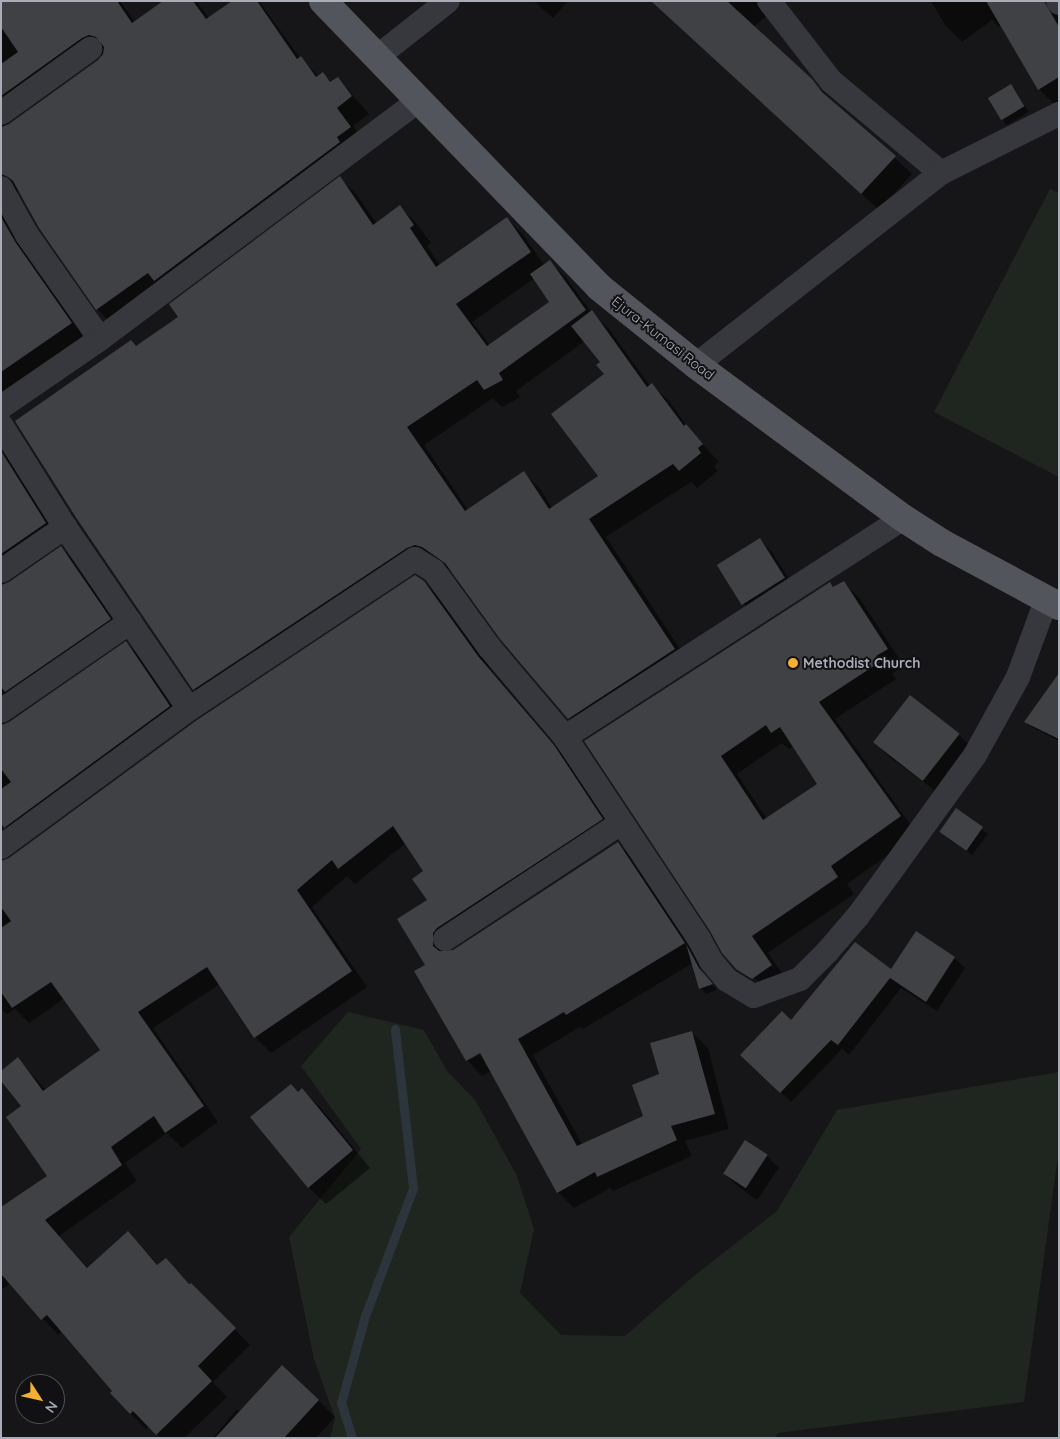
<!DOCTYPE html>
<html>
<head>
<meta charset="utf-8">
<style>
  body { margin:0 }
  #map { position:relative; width:1060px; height:1439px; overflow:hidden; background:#161618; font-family:Quicksand,sans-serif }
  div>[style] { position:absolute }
  .green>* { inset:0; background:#1e261f }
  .shadow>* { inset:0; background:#0007; transform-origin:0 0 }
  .stream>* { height:9px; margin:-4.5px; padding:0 4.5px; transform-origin:4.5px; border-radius:4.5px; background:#2c353c }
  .building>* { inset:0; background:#404145; transform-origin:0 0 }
  .street>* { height:24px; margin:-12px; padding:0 12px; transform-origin:12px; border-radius:12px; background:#37383d }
  .primary>* { height:28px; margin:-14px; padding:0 14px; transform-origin:14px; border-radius:14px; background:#53555c }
  .dots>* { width:14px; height:14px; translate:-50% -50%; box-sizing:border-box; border:2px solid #111113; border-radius:50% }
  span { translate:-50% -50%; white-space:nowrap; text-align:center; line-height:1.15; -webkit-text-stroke:4px #111113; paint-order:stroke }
  .street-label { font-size:14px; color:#a8adb8 }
  .poi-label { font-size:14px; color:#a8adb8; font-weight:700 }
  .left { translate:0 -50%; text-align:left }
  .frame { position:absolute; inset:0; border:2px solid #a8adb8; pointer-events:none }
  .north { position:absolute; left:15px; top:1374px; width:50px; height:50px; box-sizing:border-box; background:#111113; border:1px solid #4d4f55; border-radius:50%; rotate:125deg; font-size:14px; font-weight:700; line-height:20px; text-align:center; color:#a8adb8 }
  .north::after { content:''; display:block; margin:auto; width:18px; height:22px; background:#f2b134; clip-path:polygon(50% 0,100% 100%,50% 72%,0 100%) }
</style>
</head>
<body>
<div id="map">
  <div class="green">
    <div style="clip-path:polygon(1050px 189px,1059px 193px,1059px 477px,934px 412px)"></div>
    <div style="clip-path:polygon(348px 1012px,424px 1030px,447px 1071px,475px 1100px,517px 1176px,534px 1229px,520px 1293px,561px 1335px,625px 1336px,695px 1275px,777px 1211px,837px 1110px,1059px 1072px,1059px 1149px,1024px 1402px,778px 1433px,775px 1438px,330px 1438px,335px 1418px,314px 1359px,289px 1237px,361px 1149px,301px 1066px)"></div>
  </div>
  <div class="shadow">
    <div style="clip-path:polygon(evenodd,1px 1px,120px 1px,135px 22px,166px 1px,196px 1px,209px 18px,234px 1px,259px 1px,300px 58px,319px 77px,323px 74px,332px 83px,338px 78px,369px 114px,353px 126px,367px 145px,114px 326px,97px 309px,20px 191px,11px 193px,88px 341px,1px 403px,1px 1px,105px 53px,99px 61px,6px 128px,10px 119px,105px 53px)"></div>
    <div style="clip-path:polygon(534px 1px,568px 1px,553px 18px)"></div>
    <div style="clip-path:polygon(651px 1px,786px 1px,753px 27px,912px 174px,879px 210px)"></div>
    <div style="clip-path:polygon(931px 1px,1059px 1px,1059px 104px,1056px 106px,1039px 89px,1002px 25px,998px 27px,992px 20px,962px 42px,945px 25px)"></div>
    <div style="clip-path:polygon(1011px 86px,1029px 112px,1007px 125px,1002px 119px)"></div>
    <div style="clip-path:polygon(evenodd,340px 178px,357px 195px,377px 224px,400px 207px,417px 224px,431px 243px,427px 246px,440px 266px,507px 218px,524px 236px,544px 265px,550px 261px,567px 279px,591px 312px,609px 329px,650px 386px,652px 385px,670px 402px,689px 429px,719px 462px,714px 466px,718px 471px,697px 488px,691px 482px,606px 537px,692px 667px,586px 735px,569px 718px,454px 573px,441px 564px,425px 565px,211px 707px,194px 689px,136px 347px,179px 317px,340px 178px,535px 278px,551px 302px,490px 345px,472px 322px,535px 278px,340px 178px,585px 341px,602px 362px,605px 375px,600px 476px,552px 508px,541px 490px,524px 473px,468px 510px,424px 445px,493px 398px,502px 407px,520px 397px,516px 391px,585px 341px)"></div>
    <div style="clip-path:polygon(1px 451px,13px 462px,61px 539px,8px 576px,4px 585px,61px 548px,77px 563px,125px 635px,9px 715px,4px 725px,126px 643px,142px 658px,185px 722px,21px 842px,4px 826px,1px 828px)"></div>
    <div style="clip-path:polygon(760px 540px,772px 552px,796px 590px,756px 616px,744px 604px,719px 565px)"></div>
    <div style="clip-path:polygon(evenodd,424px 582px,440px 598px,494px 673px,569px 762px,617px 835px,448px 949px,448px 952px,453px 952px,618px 843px,633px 859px,700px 959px,697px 961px,704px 975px,717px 990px,706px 994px,700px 988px,693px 963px,583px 1029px,580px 1027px,533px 1055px,582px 1144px,644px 1117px,660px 1075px,692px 1033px,708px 1048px,729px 1129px,685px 1141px,692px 1156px,613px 1191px,610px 1188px,574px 1208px,558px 1192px,492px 1071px,482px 1076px,467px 1060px,427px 965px,429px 901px,425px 872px,406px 843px,355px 884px,347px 876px,312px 907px,367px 987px,271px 1053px,255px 1037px,220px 984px,153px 1028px,218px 1122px,182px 1148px,167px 1133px,125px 1163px,137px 1181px,59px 1236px,88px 1268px,128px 1233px,159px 1266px,166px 1260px,250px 1345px,213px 1382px,227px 1397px,184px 1438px,161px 1438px,149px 1426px,146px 1429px,131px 1414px,111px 1393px,114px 1391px,62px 1331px,58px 1335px,11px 1283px,1px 1290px,1px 1209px,49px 1176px,23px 1107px,18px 1059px,46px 1090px,102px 1050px,65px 998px,29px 1023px,15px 1009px,7px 1014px,1px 1010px,1px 861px,10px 859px,424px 582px,485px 1049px,486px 1051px,470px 1060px,470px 1057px,485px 1049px)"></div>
    <div style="clip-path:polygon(evenodd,843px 582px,860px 599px,904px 666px,892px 674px,896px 679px,835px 719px,917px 834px,847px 884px,854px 894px,768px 953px,788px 982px,755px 986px,744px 976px,757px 983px,758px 981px,737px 969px,586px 741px,830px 583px,835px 588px,843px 582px,782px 743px,789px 749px,794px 746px,818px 784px,767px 819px,737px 774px,782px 743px)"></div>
    <div style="clip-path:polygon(1059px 706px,1059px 741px,1032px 727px,1026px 722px)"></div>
    <div style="clip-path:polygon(959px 735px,971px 747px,937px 792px,887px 755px,876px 743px)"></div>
    <div style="left:956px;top:810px;width:40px;height:26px;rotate:37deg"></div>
    <div style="clip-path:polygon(916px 933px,954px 958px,965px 968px,937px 1011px,901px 988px,849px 1055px,842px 1049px,791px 1102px,752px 1065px,791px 1022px,892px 971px)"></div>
    <div style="clip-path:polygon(302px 1090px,320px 1107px,370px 1168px,326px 1204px,308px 1187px,299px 1093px)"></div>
    <div style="clip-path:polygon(767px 1156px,779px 1168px,757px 1200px,736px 1185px,724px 1173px)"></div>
    <div style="clip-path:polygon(318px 1400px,335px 1417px,316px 1438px,213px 1438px,237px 1409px,240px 1412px)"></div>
  </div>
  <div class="stream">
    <div style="left:352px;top:1438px;width:37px;rotate:-107deg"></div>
    <div style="left:341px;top:1403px;width:90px;rotate:-74.6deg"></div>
    <div style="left:365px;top:1316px;width:137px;rotate:-69.4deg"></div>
    <div style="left:413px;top:1188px;width:160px;rotate:-96.5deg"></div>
  </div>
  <div class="building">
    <div style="clip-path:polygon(1px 1px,117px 1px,132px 23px,163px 1px,193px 1px,206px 19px,232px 1px,257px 1px,297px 59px,301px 56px,316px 77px,323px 72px,330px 82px,338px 77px,352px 96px,337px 108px,351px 127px,337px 137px,340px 142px,154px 281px,148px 273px,96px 310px,39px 228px,13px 181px,8px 177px,1px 174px,1px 127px,9px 124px,98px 60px,103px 54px,104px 47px,96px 37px,89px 35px,82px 38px,1px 96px,1px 64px,18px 52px,1px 27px)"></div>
    <div style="clip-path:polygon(651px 1px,727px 1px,812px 79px,822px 92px,896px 156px,861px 194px)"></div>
    <div style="clip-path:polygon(986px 1px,1044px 1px,1059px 27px,1059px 77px,1038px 90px)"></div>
    <div style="left:1011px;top:84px;width:26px;height:27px;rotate:59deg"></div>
    <div style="clip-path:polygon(340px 176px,373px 225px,400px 205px,414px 225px,410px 228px,436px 267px,507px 217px,531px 252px,456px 304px,487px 346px,549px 302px,530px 274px,550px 260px,586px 310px,499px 373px,503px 380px,484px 390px,477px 380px,407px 427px,465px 511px,524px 471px,549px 509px,598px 476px,551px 414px,604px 374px,596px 365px,600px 362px,571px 326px,592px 310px,647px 387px,652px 383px,684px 426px,686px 424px,703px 444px,698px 448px,701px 453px,679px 471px,673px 464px,589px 519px,675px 649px,568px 719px,500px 639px,445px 563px,422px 547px,415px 545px,407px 548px,193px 690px,77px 519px,15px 421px,131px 340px,136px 346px,178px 317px,169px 304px)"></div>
    <div style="clip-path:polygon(1px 217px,16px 243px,72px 323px,1px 372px)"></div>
    <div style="clip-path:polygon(1px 451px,46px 523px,1px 554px)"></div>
    <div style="left:760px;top:538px;width:47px;height:51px;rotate:58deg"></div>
    <div style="clip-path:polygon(61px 546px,111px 619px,5px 692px,1px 687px,1px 585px,9px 582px)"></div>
    <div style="clip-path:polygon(415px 575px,424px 581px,478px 656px,554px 745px,603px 819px,437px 928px,433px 933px,433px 946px,439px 951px,453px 950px,618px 842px,685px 943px,566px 1015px,564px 1012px,518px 1039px,577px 1146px,643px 1116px,632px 1085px,659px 1074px,650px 1043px,692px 1031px,715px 1114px,671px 1126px,677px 1140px,597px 1177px,595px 1172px,557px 1193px,480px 1053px,466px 1061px,414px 971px,425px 965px,397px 919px,427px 900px,412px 879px,423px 871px,393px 826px,338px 869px,332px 860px,297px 890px,352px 971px,254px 1038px,207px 967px,138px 1012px,204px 1106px,165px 1133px,154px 1116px,111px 1147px,122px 1165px,45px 1220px,87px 1268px,128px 1231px,157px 1265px,166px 1258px,189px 1284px,191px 1283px,236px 1328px,198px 1366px,212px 1381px,156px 1435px,133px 1411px,130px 1414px,110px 1393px,112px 1391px,47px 1315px,41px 1320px,1px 1274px,1px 1207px,47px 1176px,6px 1117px,21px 1106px,1px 1081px,1px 1071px,18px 1057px,43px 1091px,100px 1050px,51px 982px,12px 1008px,1px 992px,1px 928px,11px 921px,1px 907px,1px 861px,9px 858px,197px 720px)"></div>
    <div style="clip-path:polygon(evenodd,844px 581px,888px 649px,876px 656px,880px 662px,819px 702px,901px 816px,831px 866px,838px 877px,752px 936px,772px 965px,752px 979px,736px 969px,722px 953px,710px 931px,584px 741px,830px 582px,833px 587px,844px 581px,766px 725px,771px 733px,780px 727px,817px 784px,763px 820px,721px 756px,766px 725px)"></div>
    <div style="clip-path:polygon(126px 641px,170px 706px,4px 828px,1px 823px,1px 789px,11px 782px,1px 769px,1px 725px,9px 722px)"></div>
    <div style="clip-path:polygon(1059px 673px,1059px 739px,1024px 722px)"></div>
    <div style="left:910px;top:695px;width:63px;height:60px;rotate:38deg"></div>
    <div style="left:956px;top:808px;width:33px;height:29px;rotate:35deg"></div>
    <div style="clip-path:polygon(916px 931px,955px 957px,926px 1002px,890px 978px,838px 1045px,831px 1040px,780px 1093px,740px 1055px,782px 1011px,791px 1020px,855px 942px,891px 969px)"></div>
    <div style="clip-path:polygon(686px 944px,699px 968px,713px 984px,699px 989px)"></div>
    <div style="clip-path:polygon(291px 1084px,298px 1092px,302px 1088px,353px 1150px,308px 1188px,250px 1117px)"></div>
    <div style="left:745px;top:1140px;width:27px;height:40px;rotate:33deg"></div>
    <div style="clip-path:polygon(282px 1365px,319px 1400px,284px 1438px,215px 1438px)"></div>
  </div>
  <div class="street">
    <div style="left:769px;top:1px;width:101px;rotate:52.2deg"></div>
    <div style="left:831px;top:81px;width:143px;rotate:39.9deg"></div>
    <div style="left:1058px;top:1px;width:2px;rotate:63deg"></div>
    <div style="left:377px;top:57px;width:90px;rotate:-38.3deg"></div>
    <div style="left:1px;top:113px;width:110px;rotate:-35.7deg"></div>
    <div style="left:1px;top:188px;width:54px;rotate:61deg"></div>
    <div style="left:27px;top:235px;width:127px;rotate:54.9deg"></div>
    <div style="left:696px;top:365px;width:311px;rotate:-38.1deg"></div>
    <div style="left:941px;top:173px;width:132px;rotate:-26.6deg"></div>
    <div style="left:1px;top:407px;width:120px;rotate:-34.5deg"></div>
    <div style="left:100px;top:339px;width:399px;rotate:-36.8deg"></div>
    <div style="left:1px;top:425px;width:120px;rotate:57.9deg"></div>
    <div style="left:65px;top:527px;width:220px;rotate:55.7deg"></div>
    <div style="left:1px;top:571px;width:78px;rotate:-34.5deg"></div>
    <div style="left:1px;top:711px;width:157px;rotate:-34.6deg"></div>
    <div style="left:565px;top:737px;width:403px;rotate:-32.9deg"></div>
    <div style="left:1px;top:847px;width:233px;rotate:-36.3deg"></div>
    <div style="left:189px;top:709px;width:271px;rotate:-33.6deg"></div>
    <div style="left:415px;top:559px;width:22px;rotate:32deg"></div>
    <div style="left:434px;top:571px;width:94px;rotate:54.1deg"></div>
    <div style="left:489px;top:647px;width:118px;rotate:49.8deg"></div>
    <div style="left:565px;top:737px;width:242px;rotate:56.4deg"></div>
    <div style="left:699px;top:939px;width:25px;rotate:61deg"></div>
    <div style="left:711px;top:961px;width:25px;rotate:50deg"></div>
    <div style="left:727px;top:980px;width:31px;rotate:31deg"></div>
    <div style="left:754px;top:996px;width:49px;rotate:-20.3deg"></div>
    <div style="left:800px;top:979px;width:38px;rotate:-45deg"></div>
    <div style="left:827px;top:952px;width:48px;rotate:-49.3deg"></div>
    <div style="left:858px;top:916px;width:56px;rotate:-53.7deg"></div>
    <div style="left:891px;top:871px;width:143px;rotate:-54.1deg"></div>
    <div style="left:975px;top:755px;width:89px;rotate:-61.1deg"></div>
    <div style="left:1018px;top:677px;width:81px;rotate:-69.8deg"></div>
    <div style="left:445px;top:939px;width:211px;rotate:-33.4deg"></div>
  </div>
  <div class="primary">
    <div style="left:323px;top:1px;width:397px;rotate:46deg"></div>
    <div style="left:599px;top:287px;width:124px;rotate:38.8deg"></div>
    <div style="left:696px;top:365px;width:257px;rotate:36.5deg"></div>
    <div style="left:903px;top:518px;width:46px;rotate:32.7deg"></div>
    <div style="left:942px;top:543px;width:133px;rotate:28.3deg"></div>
  </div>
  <div class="dots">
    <div style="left:793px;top:663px;background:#f2b134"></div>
  </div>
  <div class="street-label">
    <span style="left:663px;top:338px;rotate:38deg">Ejura-Kumasi Road</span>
  </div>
  <div class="poi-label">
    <span class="left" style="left:803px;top:663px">Methodist Church</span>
  </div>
  <div class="frame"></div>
  <div class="north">N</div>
</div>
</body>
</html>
